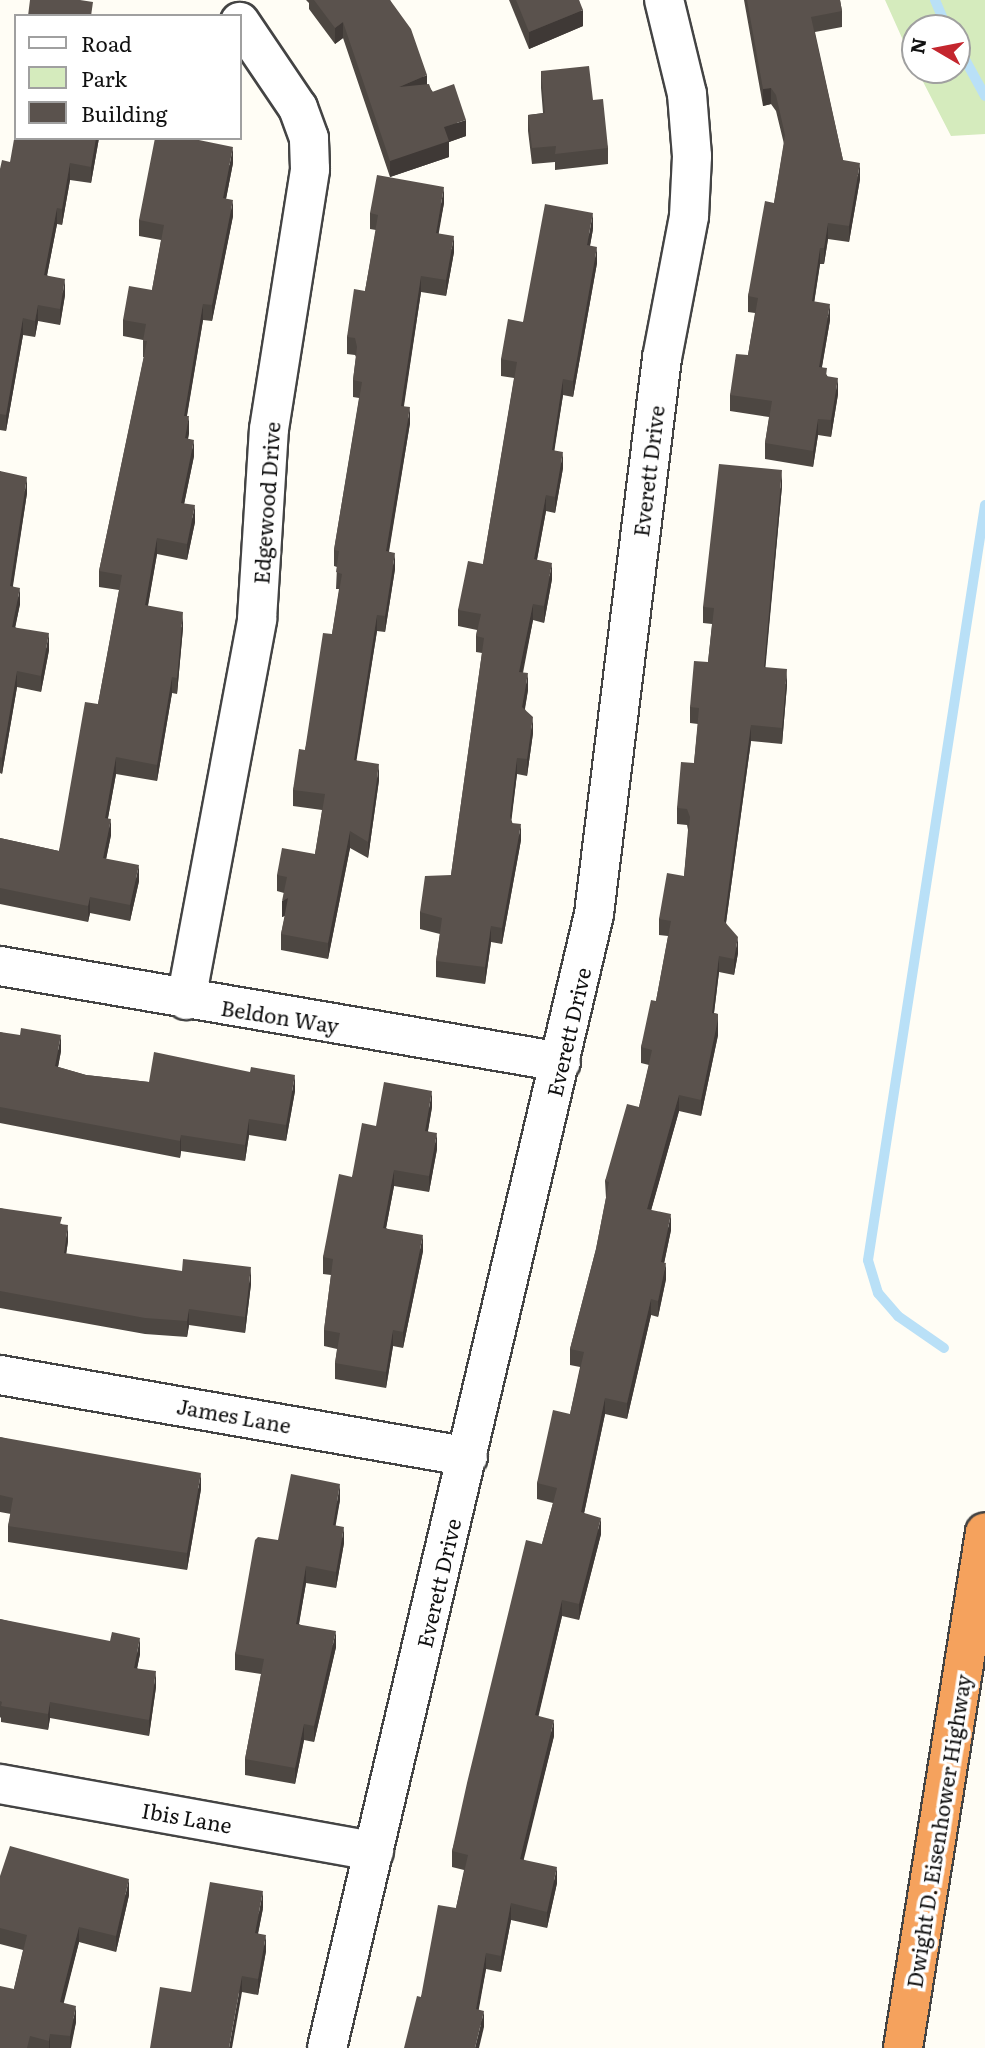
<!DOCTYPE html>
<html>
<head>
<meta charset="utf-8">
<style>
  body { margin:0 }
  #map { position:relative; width:985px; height:2048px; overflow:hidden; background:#fffdf5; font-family:Literata,serif }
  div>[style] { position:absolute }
  .green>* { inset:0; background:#d5ebbd }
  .stream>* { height:10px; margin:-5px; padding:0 5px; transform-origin:5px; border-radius:5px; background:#b9e0f7 }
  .roads { filter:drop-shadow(2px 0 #444) drop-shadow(-2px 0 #444) drop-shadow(0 2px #444) drop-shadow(0 -2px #444) }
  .minor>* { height:38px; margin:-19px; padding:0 19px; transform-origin:19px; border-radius:19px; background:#fff }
  .highway>* { height:38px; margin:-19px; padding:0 19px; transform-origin:19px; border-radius:19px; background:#f5a25d }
  .wall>* { inset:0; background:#4d4742 }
  .shaded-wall>* { inset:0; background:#3f3936 }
  .building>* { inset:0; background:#5a524d }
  span { translate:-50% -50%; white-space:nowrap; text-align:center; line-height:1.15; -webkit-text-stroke:7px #fff; paint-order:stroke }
  .street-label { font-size:21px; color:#111 }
  .legend { position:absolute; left:14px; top:14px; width:228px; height:126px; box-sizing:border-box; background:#fff; border:2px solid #a0a0a0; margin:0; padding:9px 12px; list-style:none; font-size:21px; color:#111 }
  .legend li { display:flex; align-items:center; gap:14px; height:35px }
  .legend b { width:35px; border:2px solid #a0a0a0 }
  .north { position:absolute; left:901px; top:14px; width:70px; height:70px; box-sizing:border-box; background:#fff; border:2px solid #a0a0a0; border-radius:50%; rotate:280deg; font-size:19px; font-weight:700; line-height:28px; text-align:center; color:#111 }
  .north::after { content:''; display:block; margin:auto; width:24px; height:32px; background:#c4262e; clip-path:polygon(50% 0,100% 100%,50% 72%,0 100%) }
</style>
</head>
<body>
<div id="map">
  <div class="green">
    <div style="clip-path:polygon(885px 0,985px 0,985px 134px,951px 136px,917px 70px,957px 70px,957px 28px,915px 28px,915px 67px)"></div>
  </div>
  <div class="stream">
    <div style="left:935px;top:0;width:30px;rotate:67deg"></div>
    <div style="left:957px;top:45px;width:58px;rotate:61.2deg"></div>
    <div style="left:944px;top:1348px;width:56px;rotate:-145.2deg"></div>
    <div style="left:898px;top:1316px;width:30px;rotate:-131deg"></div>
    <div style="left:878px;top:1293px;width:34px;rotate:-107deg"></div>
    <div style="left:868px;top:1260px;width:764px;rotate:-81.19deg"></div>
  </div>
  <div class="roads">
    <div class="minor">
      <div style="left:0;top:966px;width:569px;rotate:9.71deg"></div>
      <div style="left:186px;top:1000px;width:388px;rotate:-79.4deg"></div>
      <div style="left:257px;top:619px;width:190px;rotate:-86.4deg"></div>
      <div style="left:269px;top:429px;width:263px;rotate:-81deg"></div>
      <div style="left:310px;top:169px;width:31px;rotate:-92deg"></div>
      <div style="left:309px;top:138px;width:32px;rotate:-110deg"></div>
      <div style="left:298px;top:108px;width:104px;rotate:-124deg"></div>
      <div style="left:0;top:1375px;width:475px;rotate:9.9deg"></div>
      <div style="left:0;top:1784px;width:380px;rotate:10.2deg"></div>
      <div style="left:327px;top:2048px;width:1165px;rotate:-76.75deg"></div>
      <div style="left:594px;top:914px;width:560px;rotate:-83.03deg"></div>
      <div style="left:662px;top:358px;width:145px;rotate:-79.2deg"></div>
      <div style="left:689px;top:216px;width:60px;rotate:-87.1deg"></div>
      <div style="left:692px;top:156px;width:62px;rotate:-94.6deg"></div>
      <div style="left:687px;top:94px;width:97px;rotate:-103.7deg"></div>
    </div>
    <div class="highway">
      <div style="left:903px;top:2048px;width:522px;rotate:-80.97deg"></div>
    </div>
  </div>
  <div class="wall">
    <div style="clip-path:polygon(306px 0,390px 0,427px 84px,466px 136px,449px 142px,449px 157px,390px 177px,343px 38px,335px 44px,309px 9px,309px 3px)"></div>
    <div style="clip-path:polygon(509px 0,579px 0,583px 26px,529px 49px)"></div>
    <div style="clip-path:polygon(744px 0,840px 0,842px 11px,842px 27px,815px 32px,843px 160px,860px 179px,849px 242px,828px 239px,824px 264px,820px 264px,814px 302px,830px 320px,822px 367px,838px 394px,831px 437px,818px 435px,813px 467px,765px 459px,765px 443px,769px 417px,730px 411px,730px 395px,748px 355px,755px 313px,748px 312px,748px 296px,774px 203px,784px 144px,776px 111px,771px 104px,763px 106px)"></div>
    <div style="clip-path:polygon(541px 71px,593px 100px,608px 148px,608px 164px,555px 170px,555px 162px,532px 164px,528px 131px,528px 115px,543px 113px,541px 88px)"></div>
    <div style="clip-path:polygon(99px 138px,91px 183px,70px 180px,62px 225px,57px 224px,47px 275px,65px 295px,60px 325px,38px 321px,35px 337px,23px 335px,6px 431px,0 430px,0 169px,10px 162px)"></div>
    <div style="clip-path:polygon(233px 163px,226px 199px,233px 216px,212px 321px,203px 320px,187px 416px,189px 433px,188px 439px,194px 456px,184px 504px,195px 522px,187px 560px,157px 554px,148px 606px,183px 628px,177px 694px,172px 693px,157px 781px,116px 774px,108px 818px,111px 835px,106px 859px,139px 881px,130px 921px,90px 913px,88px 922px,0 904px,0 838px,59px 851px,98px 704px,119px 590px,99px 587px,99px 571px,144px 357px,143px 357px,143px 340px,123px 336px,123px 320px,152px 290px,161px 240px,139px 236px,139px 220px)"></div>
    <div style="clip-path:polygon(444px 203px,438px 233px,454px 252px,446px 296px,421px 292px,404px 406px,410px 423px,389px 552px,395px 569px,385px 632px,377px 631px,356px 760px,379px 780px,368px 858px,350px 848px,328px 959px,281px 950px,281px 934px,285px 916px,282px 917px,284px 893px,277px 891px,277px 875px,315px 854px,322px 810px,293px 806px,293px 790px,305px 750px,332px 634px,339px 589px,336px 589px,337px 567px,334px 566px,334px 550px,359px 398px,353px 397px,353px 380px,356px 357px,355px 355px,347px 354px,347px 337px,365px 291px,376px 230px,370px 229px,370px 213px)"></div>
    <div style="clip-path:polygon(593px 229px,590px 246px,597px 263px,573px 397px,563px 395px,554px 450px,563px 468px,555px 513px,546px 511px,537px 560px,552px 579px,544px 623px,533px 620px,523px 673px,528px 690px,525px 709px,533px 733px,527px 776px,517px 774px,511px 820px,521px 840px,502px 944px,491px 942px,485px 984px,436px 977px,436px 961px,440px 934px,420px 929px,420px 912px,451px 875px,482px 653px,476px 652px,476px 636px,477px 630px,458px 626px,458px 610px,483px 564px,514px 378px,501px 376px,501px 359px,523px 322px)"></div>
    <div style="clip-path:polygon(0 471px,27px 493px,13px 586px,20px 604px,15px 627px,49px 650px,41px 692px,17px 687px,2px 774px,0 773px)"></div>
    <div style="clip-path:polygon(782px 486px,765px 667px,787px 685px,782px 744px,751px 741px,726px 923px,738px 953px,734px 975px,719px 972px,714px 1013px,718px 1014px,718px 1035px,701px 1116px,679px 1111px,651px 1210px,671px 1230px,664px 1263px,666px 1279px,658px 1317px,651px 1315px,627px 1419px,605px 1414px,584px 1513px,601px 1534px,579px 1620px,562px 1616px,538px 1716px,554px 1736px,523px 1859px,557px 1883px,547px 1928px,511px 1920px,501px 1972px,486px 1969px,478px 2010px,484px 2027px,421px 1997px,456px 1908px,464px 1870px,452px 1867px,452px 1851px,542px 1544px,553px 1503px,537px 1499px,537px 1483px,570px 1414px,580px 1367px,570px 1365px,570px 1349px,596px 1249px,606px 1198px,605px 1181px,639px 1107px,649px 1065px,641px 1063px,641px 1047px,656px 1001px,668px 936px,659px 935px,659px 919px,684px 876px,688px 830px,687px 825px,677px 824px,677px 808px,694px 763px,698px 724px,690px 723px,690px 707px,708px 662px,712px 624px,703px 623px,703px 607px)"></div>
    <div style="clip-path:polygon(0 1032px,61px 1051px,58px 1067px,86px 1075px,149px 1082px,295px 1091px,286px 1141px,249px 1135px,245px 1161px,181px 1151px,180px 1158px,0 1123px)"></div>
    <div style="clip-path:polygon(432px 1107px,428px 1131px,437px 1149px,429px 1192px,394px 1186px,386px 1228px,423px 1251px,403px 1348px,393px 1346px,386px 1388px,335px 1379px,335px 1363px,337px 1349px,324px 1346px,324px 1330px,331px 1275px,323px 1274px,323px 1257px,352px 1177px,376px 1126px)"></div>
    <div style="clip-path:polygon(0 1208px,62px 1224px,68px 1241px,66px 1254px,251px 1284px,245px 1333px,189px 1325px,187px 1337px,145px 1334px,0 1308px)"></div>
    <div style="clip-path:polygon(0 1437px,201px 1489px,187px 1570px,8px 1542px,8px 1526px,11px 1514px,0 1512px)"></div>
    <div style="clip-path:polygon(340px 1500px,335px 1525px,344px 1543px,336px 1588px,306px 1583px,299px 1624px,336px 1647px,314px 1742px,304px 1740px,295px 1784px,245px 1775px,245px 1759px,261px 1674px,235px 1670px,235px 1654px,278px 1540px)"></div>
    <div style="clip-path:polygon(0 1619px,140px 1654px,137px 1668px,156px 1687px,149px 1736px,50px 1718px,48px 1730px,1px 1722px,1px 1718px,0 1717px)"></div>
    <div style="clip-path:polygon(0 1876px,129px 1895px,116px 1952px,79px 1942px,63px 2003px,76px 2022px,71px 2048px,0 2048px,23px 1950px,0 1944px)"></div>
    <div style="clip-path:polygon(263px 1908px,258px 1933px,266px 1951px,258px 1995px,242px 1992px,191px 1992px)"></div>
  </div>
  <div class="shaded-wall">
    <div style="clip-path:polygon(583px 10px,583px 26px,529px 49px,529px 32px)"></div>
    <div style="clip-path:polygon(343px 22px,343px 38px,335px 44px,335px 28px)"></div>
    <div style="clip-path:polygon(427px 75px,427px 92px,399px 87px)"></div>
    <div style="clip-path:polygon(771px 88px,771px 104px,763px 106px,763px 89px)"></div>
    <div style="clip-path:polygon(466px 120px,466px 136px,449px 142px,449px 157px,390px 177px,390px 161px,444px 127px)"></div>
    <div style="clip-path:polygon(96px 138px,99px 138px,91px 183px,91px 167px)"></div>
    <div style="clip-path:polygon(233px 147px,233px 163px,223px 214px,223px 198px)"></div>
    <div style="clip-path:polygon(70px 163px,70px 180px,62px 225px,62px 209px)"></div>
    <div style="clip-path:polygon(860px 163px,860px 179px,849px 242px,849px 226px)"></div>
    <div style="clip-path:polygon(444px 187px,444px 203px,436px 249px,436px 233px)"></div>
    <div style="clip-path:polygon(233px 200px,233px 216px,212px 321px,212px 305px)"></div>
    <div style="clip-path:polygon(57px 208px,57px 224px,44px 291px,44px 275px)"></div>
    <div style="clip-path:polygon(593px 213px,593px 229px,587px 261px,587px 245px)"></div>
    <div style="clip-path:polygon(828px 223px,828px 239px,824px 264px,824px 248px)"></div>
    <div style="clip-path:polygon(454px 236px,454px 252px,446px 296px,446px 280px)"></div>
    <div style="clip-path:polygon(597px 247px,597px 263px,573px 397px,573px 381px)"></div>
    <div style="clip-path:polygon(820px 248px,820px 264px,812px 317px,812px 301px)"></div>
    <div style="clip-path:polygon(421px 276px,421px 292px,401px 422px,401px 406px)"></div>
    <div style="clip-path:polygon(65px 279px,65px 295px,60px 325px,60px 309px)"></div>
    <div style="clip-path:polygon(203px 304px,203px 320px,184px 432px,184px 416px)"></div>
    <div style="clip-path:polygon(830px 304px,830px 320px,819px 383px,819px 367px)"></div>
    <div style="clip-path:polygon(38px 305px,38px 321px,35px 337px,35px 321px)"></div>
    <div style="clip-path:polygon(23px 318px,23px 335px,6px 431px,6px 415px)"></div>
    <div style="clip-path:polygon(838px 378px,838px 394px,831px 437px,831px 420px)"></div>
    <div style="clip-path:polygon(563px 379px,563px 395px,552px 466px,552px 450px)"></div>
    <div style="clip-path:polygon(410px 407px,410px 423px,386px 567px,386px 551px)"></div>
    <div style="clip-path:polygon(189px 416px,189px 433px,185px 455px,185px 438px)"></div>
    <div style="clip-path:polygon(818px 419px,818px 435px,813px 467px,813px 451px)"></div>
    <div style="clip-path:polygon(194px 440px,194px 456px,181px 519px,181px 503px)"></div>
    <div style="clip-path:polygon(563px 452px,563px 468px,555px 513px,555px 497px)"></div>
    <div style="clip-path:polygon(782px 470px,782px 486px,764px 683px,764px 667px)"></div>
    <div style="clip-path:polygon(27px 477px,27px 493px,10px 602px,10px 586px)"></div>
    <div style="clip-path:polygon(546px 495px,546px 511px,534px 575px,534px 559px)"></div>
    <div style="clip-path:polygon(195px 505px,195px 522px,187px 560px,187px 544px)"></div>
    <div style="clip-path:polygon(157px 538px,157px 554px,145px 621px,145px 605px)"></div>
    <div style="clip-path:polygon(395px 553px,395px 569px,385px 632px,385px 616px)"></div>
    <div style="clip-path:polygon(552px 563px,552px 579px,544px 623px,544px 606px)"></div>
    <div style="clip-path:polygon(20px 588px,20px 604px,12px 643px,12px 627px)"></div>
    <div style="clip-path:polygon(533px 604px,533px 620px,519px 688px,519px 672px)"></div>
    <div style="clip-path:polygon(183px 612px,183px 628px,177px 694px,177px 678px)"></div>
    <div style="clip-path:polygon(377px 615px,377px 631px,354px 776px,354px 760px)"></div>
    <div style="clip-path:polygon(49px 633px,49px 650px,41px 692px,41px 676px)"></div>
    <div style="clip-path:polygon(787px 669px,787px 685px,782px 744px,782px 728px)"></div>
    <div style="clip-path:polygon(17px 671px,17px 687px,2px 774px,2px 758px)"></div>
    <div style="clip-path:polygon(528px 673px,528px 690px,522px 723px,522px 707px)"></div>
    <div style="clip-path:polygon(172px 677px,172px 693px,157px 781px,157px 765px)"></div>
    <div style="clip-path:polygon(533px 717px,533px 733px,527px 776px,527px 759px)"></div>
    <div style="clip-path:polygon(751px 725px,751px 741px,724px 937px,724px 921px)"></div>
    <div style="clip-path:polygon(116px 757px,116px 774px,105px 834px,105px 818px)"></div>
    <div style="clip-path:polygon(517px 758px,517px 774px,510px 832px,510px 816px)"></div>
    <div style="clip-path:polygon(379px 764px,379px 780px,368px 858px,368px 842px)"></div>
    <div style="clip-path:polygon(111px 819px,111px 835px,103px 874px,103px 858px)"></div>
    <div style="clip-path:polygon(521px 824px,521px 840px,502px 944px,502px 928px)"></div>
    <div style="clip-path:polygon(350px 831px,350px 848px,328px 959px,328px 943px)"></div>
    <div style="clip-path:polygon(139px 865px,139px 881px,130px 921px,130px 905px)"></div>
    <div style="clip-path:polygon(90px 897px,90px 913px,88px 922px,88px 906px)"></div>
    <div style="clip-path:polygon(288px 898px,288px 914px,282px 917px,282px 901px)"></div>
    <div style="clip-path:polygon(491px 926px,491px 942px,485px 984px,485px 967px)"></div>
    <div style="clip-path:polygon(738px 937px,738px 953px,734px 975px,734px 959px)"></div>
    <div style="clip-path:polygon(719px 956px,719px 972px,712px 1029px,712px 1013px)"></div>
    <div style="clip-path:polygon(718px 1019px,718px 1035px,701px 1116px,701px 1100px)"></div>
    <div style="clip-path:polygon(61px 1035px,61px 1051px,55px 1082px,55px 1066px)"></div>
    <div style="clip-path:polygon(295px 1075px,295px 1091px,286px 1141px,286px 1125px)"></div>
    <div style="clip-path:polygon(432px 1091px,432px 1107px,425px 1147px,425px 1131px)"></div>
    <div style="clip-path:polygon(679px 1095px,679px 1111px,647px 1225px,647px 1209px)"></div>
    <div style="clip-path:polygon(249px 1119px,249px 1135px,245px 1161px,245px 1145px)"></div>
    <div style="clip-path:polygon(437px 1133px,437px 1149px,429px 1192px,429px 1176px)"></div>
    <div style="clip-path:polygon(181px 1135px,181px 1151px,180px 1158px,180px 1141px)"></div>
    <div style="clip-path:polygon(394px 1170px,394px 1186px,383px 1244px,383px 1228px)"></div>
    <div style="clip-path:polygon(671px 1214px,671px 1230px,661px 1278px,661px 1262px)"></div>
    <div style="clip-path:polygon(68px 1225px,68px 1241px,64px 1269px,64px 1253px)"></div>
    <div style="clip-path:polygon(423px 1235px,423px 1251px,403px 1348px,403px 1332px)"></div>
    <div style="clip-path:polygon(666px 1263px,666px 1279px,658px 1317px,658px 1301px)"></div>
    <div style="clip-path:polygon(251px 1267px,251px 1284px,245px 1333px,245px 1317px)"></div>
    <div style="clip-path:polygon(651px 1299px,651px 1315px,627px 1419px,627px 1403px)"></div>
    <div style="clip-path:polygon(189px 1309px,189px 1325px,187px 1337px,187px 1321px)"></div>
    <div style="clip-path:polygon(393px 1330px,393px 1346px,386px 1388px,386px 1372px)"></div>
    <div style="clip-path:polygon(605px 1398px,605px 1414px,581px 1528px,581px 1512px)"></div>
    <div style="clip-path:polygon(201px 1473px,201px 1489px,187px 1570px,187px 1553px)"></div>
    <div style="clip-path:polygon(340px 1484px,340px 1500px,333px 1541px,333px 1525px)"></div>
    <div style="clip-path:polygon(601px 1518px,601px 1534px,579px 1620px,579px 1604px)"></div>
    <div style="clip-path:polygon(344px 1527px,344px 1543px,336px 1588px,336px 1572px)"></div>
    <div style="clip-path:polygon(306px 1566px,306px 1583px,296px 1640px,296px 1624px)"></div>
    <div style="clip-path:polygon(562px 1600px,562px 1616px,535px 1731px,535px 1715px)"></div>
    <div style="clip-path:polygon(336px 1631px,336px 1647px,314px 1742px,314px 1726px)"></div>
    <div style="clip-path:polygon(140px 1638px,140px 1654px,134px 1684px,134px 1668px)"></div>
    <div style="clip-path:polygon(156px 1671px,156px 1687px,149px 1736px,149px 1720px)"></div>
    <div style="clip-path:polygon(50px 1702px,50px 1718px,48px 1730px,48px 1714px)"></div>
    <div style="clip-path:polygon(554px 1720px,554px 1736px,520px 1875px,520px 1859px)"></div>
    <div style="clip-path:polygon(304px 1724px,304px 1740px,295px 1784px,295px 1768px)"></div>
    <div style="clip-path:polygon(557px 1867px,557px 1883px,547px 1928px,547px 1912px)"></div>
    <div style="clip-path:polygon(129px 1879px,129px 1895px,116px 1952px,116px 1936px)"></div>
    <div style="clip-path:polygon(263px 1891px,263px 1908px,255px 1949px,255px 1933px)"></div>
    <div style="clip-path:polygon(511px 1903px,511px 1920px,501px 1972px,501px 1956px)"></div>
    <div style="clip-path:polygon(79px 1927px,79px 1942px,60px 2018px,60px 2002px)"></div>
    <div style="clip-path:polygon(266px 1935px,266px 1951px,258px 1995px,258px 1979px)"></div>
    <div style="clip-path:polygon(486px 1953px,486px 1969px,476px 2025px,476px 2009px)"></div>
    <div style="clip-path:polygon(242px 1976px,242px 1992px,232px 2048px,229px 2048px)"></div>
    <div style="clip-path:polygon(76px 2006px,76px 2022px,70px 2048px,70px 2036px)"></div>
    <div style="clip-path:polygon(484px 2011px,484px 2027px,479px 2048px,475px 2048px)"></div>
    <div style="clip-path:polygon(50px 2034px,50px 2048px,49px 2048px,49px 2041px)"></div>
  </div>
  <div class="building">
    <div style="clip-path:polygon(30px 0,80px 0,93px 2px,91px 16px,28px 16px)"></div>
    <div style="clip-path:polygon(314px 0,390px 0,411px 29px,427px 75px,399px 87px,429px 84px,432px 92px,454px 84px,466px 120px,444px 127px,449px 141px,390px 161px,343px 22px,335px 28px)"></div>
    <div style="clip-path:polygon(516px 0,579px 0,583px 10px,529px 32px)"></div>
    <div style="clip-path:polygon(747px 0,840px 0,842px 11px,811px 17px,843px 160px,860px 163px,849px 226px,828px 223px,824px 248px,820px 248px,812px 301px,830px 304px,819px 367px,827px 368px,826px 376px,838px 378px,831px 420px,818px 419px,813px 451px,765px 443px,772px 401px,730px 395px,736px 354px,748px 355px,758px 298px,748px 296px,756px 251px,765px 201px,774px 203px,785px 135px,776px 95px,771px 88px,763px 89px)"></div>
    <div style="clip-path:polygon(589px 66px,593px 100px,603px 99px,608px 148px,555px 154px,556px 146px,532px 148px,528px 115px,545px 113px,541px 71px)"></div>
    <div style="clip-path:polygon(16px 128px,16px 138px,96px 138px,91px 167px,70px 163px,62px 209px,57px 208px,44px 275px,65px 279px,60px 309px,38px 305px,35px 321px,23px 318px,6px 415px,0 414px,0 169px,2px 160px,10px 162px)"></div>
    <div style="clip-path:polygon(155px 138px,189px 138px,233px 147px,223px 198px,233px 200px,212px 305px,203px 304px,184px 416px,189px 416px,185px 438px,194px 440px,181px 503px,195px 505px,187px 544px,157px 538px,145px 605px,183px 612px,177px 678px,172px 677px,157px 765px,116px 757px,105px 818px,111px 819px,103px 858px,139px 865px,130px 905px,90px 897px,88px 906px,0 888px,0 838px,59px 851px,85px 702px,98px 704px,122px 575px,99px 571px,147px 341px,143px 341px,146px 324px,123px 320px,129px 286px,152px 290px,164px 225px,139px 220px)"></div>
    <div style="clip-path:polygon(377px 175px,444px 187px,436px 233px,454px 236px,446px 280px,421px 276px,401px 406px,410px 407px,386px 551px,395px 553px,385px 616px,377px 615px,354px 760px,379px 764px,368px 842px,350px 831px,328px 943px,281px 934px,288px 898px,282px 901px,287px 877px,277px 875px,282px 848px,315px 854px,325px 794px,293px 790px,299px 749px,305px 750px,323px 633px,332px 634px,342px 574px,336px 572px,339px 551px,334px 550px,362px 382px,353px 380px,357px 347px,355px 338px,347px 337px,354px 289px,365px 291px,378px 215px,370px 213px)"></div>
    <div style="clip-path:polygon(545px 204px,593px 213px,587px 245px,597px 247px,573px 381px,563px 379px,552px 450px,563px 452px,555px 497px,546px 495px,534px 559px,552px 563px,544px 606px,533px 604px,519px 672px,528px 673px,522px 707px,533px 717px,527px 759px,517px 758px,510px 816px,512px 823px,521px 824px,502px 928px,491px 926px,485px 967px,436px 961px,442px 918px,420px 912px,425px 876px,451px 875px,484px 638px,476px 636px,481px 614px,458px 610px,468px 561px,483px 564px,517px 362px,501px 359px,508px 319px,523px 322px)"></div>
    <div style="clip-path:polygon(719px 464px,782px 470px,764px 667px,787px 669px,782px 728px,751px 725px,724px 921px,738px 937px,734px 959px,719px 956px,712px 1013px,718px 1014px,718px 1019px,701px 1100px,679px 1095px,647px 1209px,671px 1214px,661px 1262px,666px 1263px,658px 1301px,651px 1299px,627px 1403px,605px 1398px,581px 1512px,601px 1518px,579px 1604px,562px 1600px,535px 1715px,554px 1720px,520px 1859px,557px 1867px,547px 1912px,511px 1903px,501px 1956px,486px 1953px,476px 2009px,484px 2011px,475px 2048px,404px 2048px,417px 1996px,421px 1997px,438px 1905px,456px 1908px,468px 1855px,452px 1851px,467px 1783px,526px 1540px,542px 1544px,557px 1488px,537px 1483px,553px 1410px,570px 1414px,584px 1352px,570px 1349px,596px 1249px,609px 1182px,605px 1181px,627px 1104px,639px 1107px,652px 1050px,641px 1047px,651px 1000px,656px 1001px,671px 921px,659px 919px,667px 873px,684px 876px,690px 817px,687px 809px,677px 808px,681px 762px,694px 763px,699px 708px,690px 707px,694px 661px,708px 662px,714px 608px,703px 607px)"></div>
    <div style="clip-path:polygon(0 471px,27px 477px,10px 586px,20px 588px,12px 627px,49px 633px,41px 676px,17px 671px,2px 758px,0 757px)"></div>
    <div style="clip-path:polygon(21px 1028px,61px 1035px,55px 1066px,86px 1075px,149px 1082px,154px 1052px,250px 1072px,251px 1067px,295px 1075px,286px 1125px,249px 1119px,245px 1145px,181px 1135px,180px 1141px,0 1107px,0 1032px,20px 1035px)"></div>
    <div style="clip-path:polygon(384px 1082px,432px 1091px,425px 1131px,437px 1133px,429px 1176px,394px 1170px,383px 1228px,423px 1235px,403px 1332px,393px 1330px,386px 1372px,335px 1363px,340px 1333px,324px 1330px,333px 1259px,323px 1257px,339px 1174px,352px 1177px,362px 1123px,376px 1126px)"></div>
    <div style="clip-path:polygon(0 1208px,62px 1217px,60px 1224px,68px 1225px,64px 1253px,182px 1271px,183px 1259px,251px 1267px,245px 1317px,189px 1309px,187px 1321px,145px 1318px,0 1291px)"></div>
    <div style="clip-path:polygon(0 1437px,201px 1473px,187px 1553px,8px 1526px,13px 1498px,0 1495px)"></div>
    <div style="clip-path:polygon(291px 1474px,340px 1484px,333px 1525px,344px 1527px,336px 1572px,306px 1566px,296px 1624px,336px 1631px,314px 1726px,304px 1724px,295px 1768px,245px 1759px,264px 1659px,235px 1654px,255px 1540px,258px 1537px,278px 1540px)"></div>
    <div style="clip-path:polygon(0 1619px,110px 1641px,112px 1632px,140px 1638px,134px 1668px,156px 1671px,149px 1720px,50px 1702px,48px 1714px,1px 1706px,2px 1702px,0 1701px)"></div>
    <div style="clip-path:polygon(10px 1846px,129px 1879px,116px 1936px,79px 1927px,60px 2002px,76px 2006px,70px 2036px,50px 2034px,49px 2041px,30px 2036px,27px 2048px,0 2048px,0 1986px,14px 1989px,27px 1935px,0 1928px,0 1876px)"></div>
    <div style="clip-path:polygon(210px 1882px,263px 1891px,255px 1933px,266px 1935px,258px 1979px,242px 1976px,229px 2048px,150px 2048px,160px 1987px,191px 1992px)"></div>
  </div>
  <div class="street-label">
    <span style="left:648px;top:471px;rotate:-83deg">Everett Drive</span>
    <span style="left:266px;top:503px;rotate:-86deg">Edgewood Drive</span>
    <span style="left:280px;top:1016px;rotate:9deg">Beldon Way</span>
    <span style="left:568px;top:1032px;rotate:-77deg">Everett Drive</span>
    <span style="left:234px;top:1415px;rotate:10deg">James Lane</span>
    <span style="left:438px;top:1583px;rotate:-77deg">Everett Drive</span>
    <span style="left:187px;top:1817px;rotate:10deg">Ibis Lane</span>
    <span style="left:938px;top:1831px;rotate:-81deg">Dwight D. Eisenhower Highway</span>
  </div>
  <ul class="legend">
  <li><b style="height:9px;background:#fff"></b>Road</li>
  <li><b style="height:19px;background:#d5ebbd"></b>Park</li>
  <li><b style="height:19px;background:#5a524d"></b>Building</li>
  </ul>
  <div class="north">N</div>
</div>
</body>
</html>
